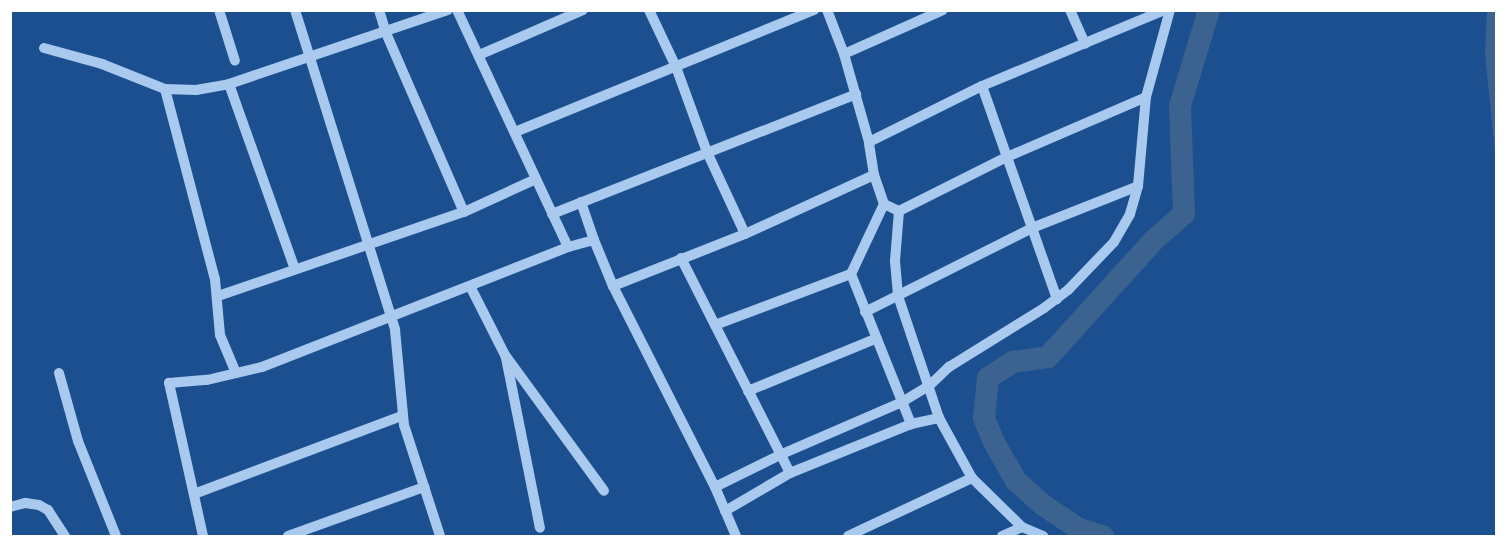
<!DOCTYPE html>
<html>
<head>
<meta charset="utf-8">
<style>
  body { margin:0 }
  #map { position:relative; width:1507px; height:547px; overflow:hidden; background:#1b4f8f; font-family:Manrope,sans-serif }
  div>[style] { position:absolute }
  .water>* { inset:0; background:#3c6290 }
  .river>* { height:22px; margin:-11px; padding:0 11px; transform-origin:11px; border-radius:11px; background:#3c6290 }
  .minor>* { height:10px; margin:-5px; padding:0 5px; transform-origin:5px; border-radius:5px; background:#a9c9ee }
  span { translate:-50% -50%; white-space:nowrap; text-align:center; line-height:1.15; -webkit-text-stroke:4.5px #1b4f8f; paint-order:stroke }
  .frame { position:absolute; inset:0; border:12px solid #fff; pointer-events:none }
</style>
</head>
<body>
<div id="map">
  <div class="water">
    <div style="clip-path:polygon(1487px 11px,1496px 11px,1496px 163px,1485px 53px)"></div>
  </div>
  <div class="river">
    <div style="left:1103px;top:536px;width:25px;rotate:-164deg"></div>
    <div style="left:1079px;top:529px;width:43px;rotate:-146.3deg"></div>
    <div style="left:1043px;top:505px;width:36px;rotate:-138deg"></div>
    <div style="left:1016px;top:481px;width:45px;rotate:-119.4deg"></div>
    <div style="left:994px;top:442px;width:26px;rotate:-113deg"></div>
    <div style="left:984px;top:418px;width:40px;rotate:-84.3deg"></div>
    <div style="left:988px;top:378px;width:30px;rotate:-33deg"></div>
    <div style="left:1013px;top:362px;width:35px;rotate:-8deg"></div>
    <div style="left:1048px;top:357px;width:159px;rotate:-47.8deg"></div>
    <div style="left:1155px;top:239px;width:38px;rotate:-41deg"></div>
    <div style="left:1184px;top:214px;width:108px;rotate:-92.1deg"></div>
    <div style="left:1180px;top:106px;width:100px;rotate:-73.2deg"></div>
  </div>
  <div class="minor">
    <div style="left:219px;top:10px;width:53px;rotate:72.6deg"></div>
    <div style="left:295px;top:10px;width:335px;rotate:72.6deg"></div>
    <div style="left:395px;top:330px;width:95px;rotate:84.6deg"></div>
    <div style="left:404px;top:425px;width:117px;rotate:72deg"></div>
    <div style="left:379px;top:10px;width:24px;rotate:73deg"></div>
    <div style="left:386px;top:33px;width:195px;rotate:66.5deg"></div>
    <div style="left:649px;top:10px;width:63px;rotate:64.7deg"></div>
    <div style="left:676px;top:67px;width:90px;rotate:70deg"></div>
    <div style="left:707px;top:152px;width:90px;rotate:65.1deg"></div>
    <div style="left:1070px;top:10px;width:37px;rotate:66deg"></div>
    <div style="left:44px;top:48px;width:60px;rotate:15.4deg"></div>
    <div style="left:102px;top:64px;width:68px;rotate:21.6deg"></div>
    <div style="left:165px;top:89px;width:31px;rotate:2deg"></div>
    <div style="left:196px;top:90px;width:34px;rotate:-10deg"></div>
    <div style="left:229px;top:84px;width:231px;rotate:-18.7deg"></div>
    <div style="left:844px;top:54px;width:108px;rotate:-24deg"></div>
    <div style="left:479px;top:55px;width:113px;rotate:-23.4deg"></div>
    <div style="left:229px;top:84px;width:194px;rotate:70.4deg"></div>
    <div style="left:982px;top:86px;width:226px;rotate:70.6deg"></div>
    <div style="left:165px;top:89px;width:196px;rotate:75.3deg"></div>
    <div style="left:215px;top:279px;width:56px;rotate:84.9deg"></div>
    <div style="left:220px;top:335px;width:41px;rotate:67.2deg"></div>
    <div style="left:515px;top:132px;width:323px;rotate:-22.2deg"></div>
    <div style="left:869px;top:142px;width:126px;rotate:-26.4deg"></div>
    <div style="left:982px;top:86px;width:198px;rotate:-22.6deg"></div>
    <div style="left:581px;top:202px;width:40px;rotate:71.1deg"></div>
    <div style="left:884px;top:204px;width:17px;rotate:25deg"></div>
    <div style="left:899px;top:211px;width:50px;rotate:94.6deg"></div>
    <div style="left:895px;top:261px;width:35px;rotate:85deg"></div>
    <div style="left:898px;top:296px;width:129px;rotate:71.4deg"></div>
    <div style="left:939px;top:418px;width:68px;rotate:61.2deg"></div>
    <div style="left:972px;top:478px;width:70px;rotate:44.4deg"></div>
    <div style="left:1022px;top:527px;width:23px;rotate:23deg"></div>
    <div style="left:899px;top:211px;width:121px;rotate:-26.6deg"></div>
    <div style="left:1007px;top:157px;width:151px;rotate:-23.3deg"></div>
    <div style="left:552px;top:214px;width:327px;rotate:-21.5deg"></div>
    <div style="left:568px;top:247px;width:27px;rotate:-15deg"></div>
    <div style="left:594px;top:240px;width:50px;rotate:67.6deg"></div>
    <div style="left:613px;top:286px;width:225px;rotate:63.1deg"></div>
    <div style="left:715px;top:487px;width:53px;rotate:66.8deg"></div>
    <div style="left:681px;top:258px;width:241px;rotate:63.1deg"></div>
    <div style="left:851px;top:274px;width:162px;rotate:68.2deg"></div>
    <div style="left:470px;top:286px;width:77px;rotate:63.1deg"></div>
    <div style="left:505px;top:355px;width:168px;rotate:53.9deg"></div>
    <div style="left:613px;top:286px;width:142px;rotate:-21.5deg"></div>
    <div style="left:745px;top:234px;width:142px;rotate:-24.6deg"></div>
    <div style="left:218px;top:296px;width:260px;rotate:-18.9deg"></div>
    <div style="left:464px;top:212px;width:79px;rotate:-24.6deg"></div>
    <div style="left:865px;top:312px;width:187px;rotate:-26.7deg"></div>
    <div style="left:1032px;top:228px;width:114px;rotate:-21.6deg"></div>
    <div style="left:715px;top:325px;width:145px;rotate:-20.6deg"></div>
    <div style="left:851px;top:274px;width:77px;rotate:-64.8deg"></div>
    <div style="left:884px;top:204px;width:31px;rotate:-109deg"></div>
    <div style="left:874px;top:175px;width:33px;rotate:-99deg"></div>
    <div style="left:869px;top:142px;width:91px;rotate:-105.9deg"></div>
    <div style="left:844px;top:54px;width:47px;rotate:-111.1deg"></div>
    <div style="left:506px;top:358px;width:173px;rotate:78.7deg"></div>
    <div style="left:59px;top:373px;width:71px;rotate:74.4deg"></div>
    <div style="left:78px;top:441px;width:102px;rotate:68.2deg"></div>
    <div style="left:748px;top:391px;width:139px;rotate:-22.3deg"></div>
    <div style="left:715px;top:487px;width:75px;rotate:-26.2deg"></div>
    <div style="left:782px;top:454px;width:131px;rotate:-23.4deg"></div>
    <div style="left:902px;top:402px;width:31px;rotate:-31deg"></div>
    <div style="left:929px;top:386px;width:28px;rotate:-44deg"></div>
    <div style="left:949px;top:367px;width:112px;rotate:-31.8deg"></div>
    <div style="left:1044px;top:308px;width:30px;rotate:-37deg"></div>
    <div style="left:1068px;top:290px;width:66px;rotate:-46.2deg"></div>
    <div style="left:1114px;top:242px;width:32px;rotate:-60deg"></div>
    <div style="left:1130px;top:214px;width:29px;rotate:-74deg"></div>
    <div style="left:1138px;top:186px;width:89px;rotate:-84.9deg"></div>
    <div style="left:1146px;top:97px;width:90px;rotate:-74.6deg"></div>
    <div style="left:194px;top:494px;width:222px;rotate:-20.6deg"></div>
    <div style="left:10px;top:507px;width:16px;rotate:-15deg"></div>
    <div style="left:25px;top:503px;width:14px;rotate:8deg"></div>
    <div style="left:39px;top:505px;width:10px;rotate:29deg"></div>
    <div style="left:48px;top:510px;width:31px;rotate:57deg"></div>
    <div style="left:725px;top:511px;width:75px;rotate:-30.3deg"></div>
    <div style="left:790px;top:473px;width:131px;rotate:-22deg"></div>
    <div style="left:911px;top:424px;width:29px;rotate:-12deg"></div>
    <div style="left:203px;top:536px;width:157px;rotate:-102.5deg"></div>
    <div style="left:169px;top:383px;width:38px;rotate:-5deg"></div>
    <div style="left:207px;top:380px;width:57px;rotate:-13.3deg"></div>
    <div style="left:262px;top:367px;width:329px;rotate:-21.4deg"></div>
    <div style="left:568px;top:247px;width:262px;rotate:-115.1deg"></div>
    <div style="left:288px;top:536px;width:145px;rotate:-19.8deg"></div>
    <div style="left:848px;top:536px;width:137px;rotate:-25.1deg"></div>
    <div style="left:1002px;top:536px;width:22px;rotate:-24deg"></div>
  </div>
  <div class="frame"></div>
</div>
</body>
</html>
